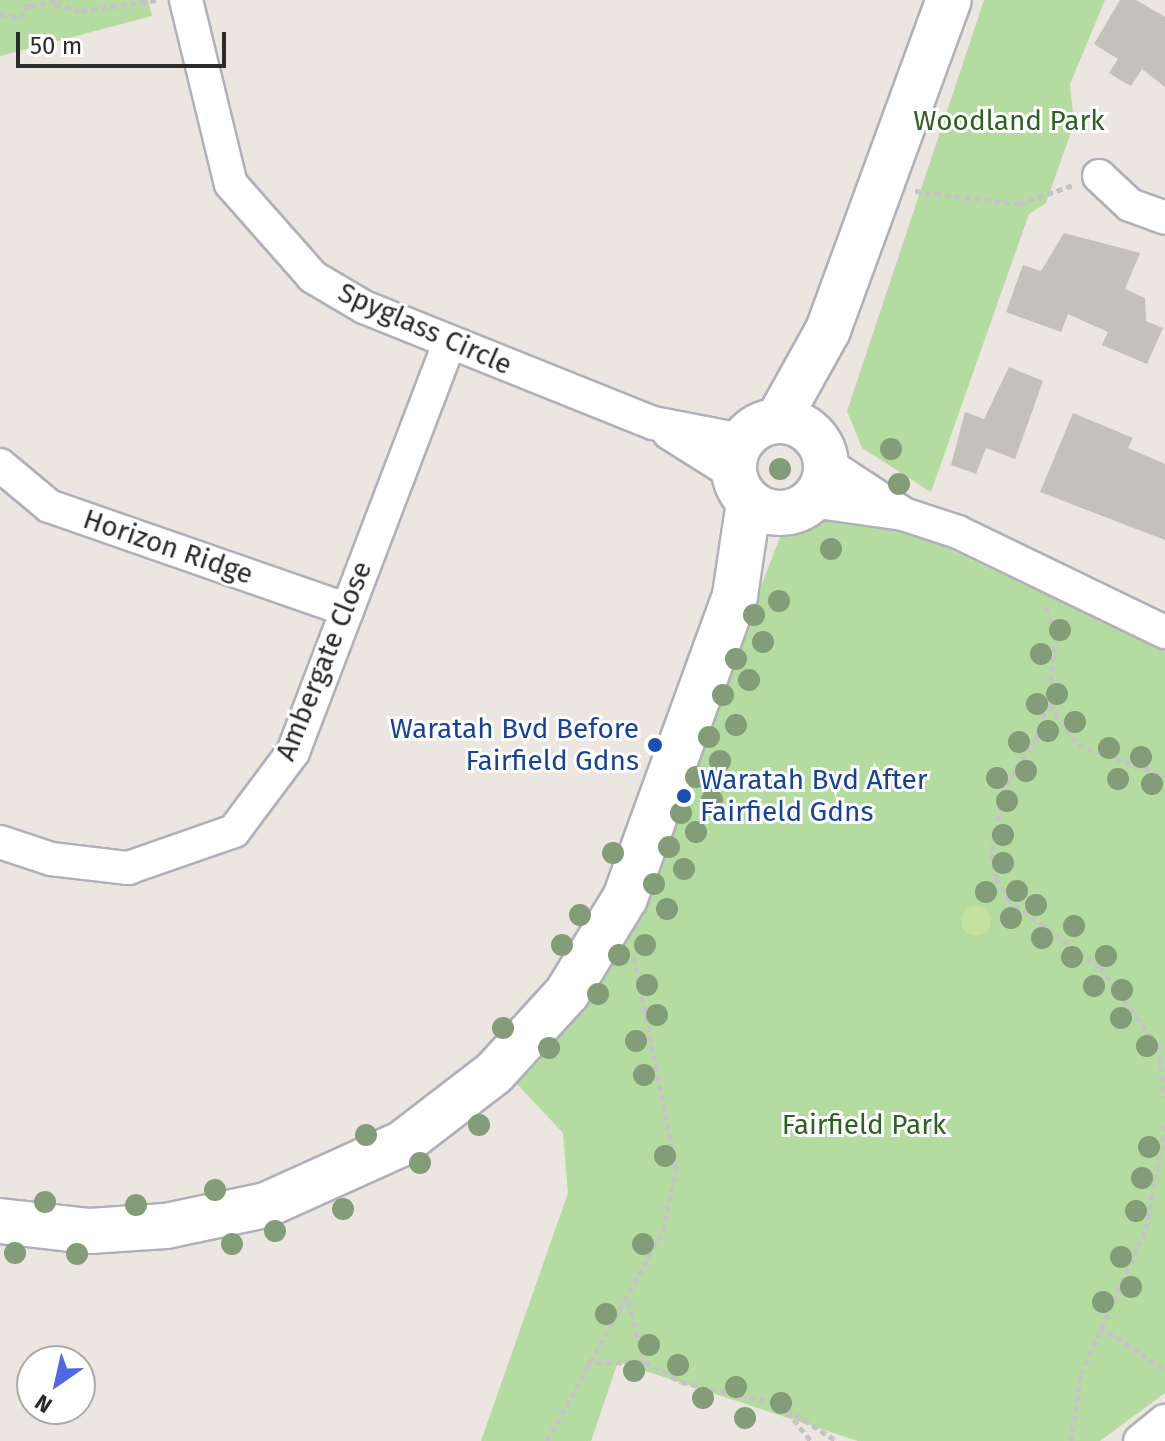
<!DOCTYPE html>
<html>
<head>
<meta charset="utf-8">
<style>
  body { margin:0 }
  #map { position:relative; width:1165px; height:1441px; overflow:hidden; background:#ebe6df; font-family:"Fira Sans",sans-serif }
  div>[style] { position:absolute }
  .green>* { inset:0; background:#b4dca1 }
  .pitch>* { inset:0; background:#c4e29e }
  .round { border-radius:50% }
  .building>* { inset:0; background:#c4c0ba }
  .path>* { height:5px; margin-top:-2.5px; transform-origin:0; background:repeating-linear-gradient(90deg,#c4c4c4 0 6px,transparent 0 10px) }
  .roads { filter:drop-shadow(2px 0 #afb0ba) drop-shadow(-2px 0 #afb0ba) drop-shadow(0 2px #afb0ba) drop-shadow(0 -2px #afb0ba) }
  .street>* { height:32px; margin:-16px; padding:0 16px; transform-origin:16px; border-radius:16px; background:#fff }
  .secondary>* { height:44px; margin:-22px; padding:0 22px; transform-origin:22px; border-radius:22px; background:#fff }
  .secondary>.ring { margin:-22px; padding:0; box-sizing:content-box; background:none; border:44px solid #fff; border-radius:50% }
  .trees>* { width:22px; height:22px; margin:-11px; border-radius:50%; background:#829d77 }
  .dots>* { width:22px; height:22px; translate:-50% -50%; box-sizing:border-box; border:4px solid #fff; border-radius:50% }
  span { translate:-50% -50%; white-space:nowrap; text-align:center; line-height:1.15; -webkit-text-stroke:6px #fff; paint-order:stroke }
  .park-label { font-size:28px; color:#2d6122 }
  .street-label { font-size:28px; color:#2b2b2b }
  .transit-label { font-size:28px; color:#164399 }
  .right { translate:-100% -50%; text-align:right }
  .left { translate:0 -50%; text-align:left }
  .north { position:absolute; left:16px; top:1345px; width:80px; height:80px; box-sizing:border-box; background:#fff; border:2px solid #aaa; border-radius:50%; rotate:214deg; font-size:22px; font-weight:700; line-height:32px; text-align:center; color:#2b2b2b }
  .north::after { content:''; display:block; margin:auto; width:28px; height:36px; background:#5068e7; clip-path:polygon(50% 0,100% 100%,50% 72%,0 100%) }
  .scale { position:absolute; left:16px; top:32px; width:210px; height:36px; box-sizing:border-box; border:4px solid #2b2b2b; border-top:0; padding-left:10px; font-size:24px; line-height:28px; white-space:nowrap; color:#2b2b2b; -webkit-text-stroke:6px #fff; paint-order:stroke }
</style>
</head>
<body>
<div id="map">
  <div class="green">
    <div style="clip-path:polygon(0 0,148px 0,152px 16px,0 56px)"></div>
    <div style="clip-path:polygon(984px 0,1105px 0,1070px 84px,1074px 124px,1046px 203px,1029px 214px,931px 492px,862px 448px,847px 411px)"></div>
    <div style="clip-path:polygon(839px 497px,1165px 651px,1165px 1393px,1100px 1441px,858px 1441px,618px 1362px,591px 1441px,481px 1441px,568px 1193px,563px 1133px,516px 1083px,620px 948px,784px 527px)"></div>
  </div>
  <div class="pitch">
    <div class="round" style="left:961px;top:906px;width:30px;height:30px"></div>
  </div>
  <div class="building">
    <div style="clip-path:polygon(1120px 0,1136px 0,1165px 17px,1165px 87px,1142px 69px,1131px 86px,1120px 80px,1109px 73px,1118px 59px,1094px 44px)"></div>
    <div style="clip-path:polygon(1064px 233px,1140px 253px,1125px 289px,1145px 298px,1146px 321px,1163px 328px,1147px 364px,1102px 345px,1108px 332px,1068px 314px,1061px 332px,1006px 312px,1023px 265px,1041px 271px)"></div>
    <div style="clip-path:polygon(1009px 367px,1043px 381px,1015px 459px,986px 448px,976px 474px,951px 465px,965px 412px,984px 419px)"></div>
    <div style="clip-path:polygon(1073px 413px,1133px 438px,1128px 448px,1165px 464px,1165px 540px,1040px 492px)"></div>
  </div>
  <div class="path">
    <div style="left:55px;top:4px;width:27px;rotate:15deg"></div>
    <div style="left:81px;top:11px;width:77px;rotate:-8.2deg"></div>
    <div style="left:30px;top:6px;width:32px;rotate:-11deg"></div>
    <div style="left:0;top:14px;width:20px;rotate:11deg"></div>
    <div style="left:20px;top:18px;width:21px;rotate:-61deg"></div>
    <div style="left:915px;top:191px;width:105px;rotate:7.1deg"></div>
    <div style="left:1019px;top:204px;width:57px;rotate:-19.4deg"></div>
    <div style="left:1046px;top:607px;width:31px;rotate:71deg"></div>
    <div style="left:1056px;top:636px;width:68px;rotate:96.7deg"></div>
    <div style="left:1048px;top:704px;width:36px;rotate:108deg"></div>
    <div style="left:1037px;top:738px;width:58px;rotate:123.7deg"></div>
    <div style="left:1005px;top:786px;width:69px;rotate:101.6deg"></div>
    <div style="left:991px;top:854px;width:25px;rotate:78deg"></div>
    <div style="left:996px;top:878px;width:23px;rotate:61deg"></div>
    <div style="left:1007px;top:898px;width:116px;rotate:37deg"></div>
    <div style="left:1100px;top:968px;width:97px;rotate:53.4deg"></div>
    <div style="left:1158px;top:1046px;width:52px;rotate:82.3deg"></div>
    <div style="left:1049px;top:705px;width:49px;rotate:54.1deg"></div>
    <div style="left:1078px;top:745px;width:92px;rotate:19.6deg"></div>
    <div style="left:628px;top:1302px;width:61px;rotate:74.8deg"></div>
    <div style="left:1100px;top:1326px;width:78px;rotate:34.1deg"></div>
    <div style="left:586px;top:1363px;width:59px;rotate:-1deg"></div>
    <div style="left:645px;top:1362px;width:41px;rotate:29.1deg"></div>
    <div style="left:681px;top:1382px;width:102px;rotate:12.4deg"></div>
    <div style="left:781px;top:1404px;width:48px;rotate:51deg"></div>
    <div style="left:787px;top:1409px;width:59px;rotate:32.6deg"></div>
    <div style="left:547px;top:1441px;width:240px;rotate:-61.1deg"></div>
    <div style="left:663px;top:1231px;width:63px;rotate:-78.2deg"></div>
    <div style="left:676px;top:1169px;width:221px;rotate:-101.2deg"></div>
    <div style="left:1071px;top:1441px;width:68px;rotate:-81.5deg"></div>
    <div style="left:1081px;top:1374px;width:159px;rotate:-65.9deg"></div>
    <div style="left:1146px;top:1229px;width:105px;rotate:-79.5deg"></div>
  </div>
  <div class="roads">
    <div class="street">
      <div style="left:186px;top:0;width:189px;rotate:76.3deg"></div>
      <div style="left:231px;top:184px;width:124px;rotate:48.6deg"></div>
      <div style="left:313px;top:277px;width:59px;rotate:30.5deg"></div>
      <div style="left:364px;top:307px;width:311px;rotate:21.9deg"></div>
      <div style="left:653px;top:423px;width:90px;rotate:10.9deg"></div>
      <div style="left:1099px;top:176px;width:42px;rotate:43.1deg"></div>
      <div style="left:1130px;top:205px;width:37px;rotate:20deg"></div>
      <div style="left:669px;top:433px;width:77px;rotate:32.2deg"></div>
      <div style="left:826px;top:463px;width:90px;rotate:33.2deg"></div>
      <div style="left:0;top:465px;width:64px;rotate:39.9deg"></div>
      <div style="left:49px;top:506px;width:316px;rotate:19.2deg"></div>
      <div style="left:811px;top:501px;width:93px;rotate:8deg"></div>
      <div style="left:903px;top:514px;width:58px;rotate:18.1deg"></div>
      <div style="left:958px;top:532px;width:230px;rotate:25.8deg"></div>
      <div style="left:0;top:842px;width:54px;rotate:18.4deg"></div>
      <div style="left:51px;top:859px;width:78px;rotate:6.7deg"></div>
      <div style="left:128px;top:868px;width:112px;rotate:-19.2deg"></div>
      <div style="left:234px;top:831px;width:99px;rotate:-53.2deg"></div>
      <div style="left:293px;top:752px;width:438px;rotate:-69.1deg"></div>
      <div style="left:1140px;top:1441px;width:32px;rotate:-39deg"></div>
    </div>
    <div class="secondary">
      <div style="left:778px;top:420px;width:103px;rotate:-60.9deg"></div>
      <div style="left:828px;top:330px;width:351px;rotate:-69.9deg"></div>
      <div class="ring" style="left:734px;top:421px;width:48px;height:48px"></div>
      <div style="left:0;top:1221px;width:90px;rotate:6.4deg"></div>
      <div style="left:89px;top:1231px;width:77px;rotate:-3.7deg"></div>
      <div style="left:166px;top:1226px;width:102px;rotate:-11.9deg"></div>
      <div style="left:266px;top:1205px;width:150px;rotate:-24.3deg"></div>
      <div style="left:403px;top:1143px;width:115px;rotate:-37.6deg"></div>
      <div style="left:494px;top:1073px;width:108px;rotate:-47.6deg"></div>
      <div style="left:567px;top:993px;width:111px;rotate:-58.6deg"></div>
      <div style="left:625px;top:898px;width:322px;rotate:-70deg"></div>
      <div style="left:735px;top:595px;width:94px;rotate:-81.4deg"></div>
    </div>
  </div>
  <div class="trees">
    <div style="left:891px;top:449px"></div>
    <div style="left:780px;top:469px"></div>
    <div style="left:899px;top:484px"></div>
    <div style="left:831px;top:549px"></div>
    <div style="left:779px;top:601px"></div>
    <div style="left:754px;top:615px"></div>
    <div style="left:1060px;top:630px"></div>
    <div style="left:763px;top:642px"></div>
    <div style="left:1041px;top:654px"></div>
    <div style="left:736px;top:659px"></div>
    <div style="left:749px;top:680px"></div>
    <div style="left:1057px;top:694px"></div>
    <div style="left:723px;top:695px"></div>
    <div style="left:1037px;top:704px"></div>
    <div style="left:1075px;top:722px"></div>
    <div style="left:736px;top:725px"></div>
    <div style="left:1048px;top:731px"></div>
    <div style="left:709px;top:737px"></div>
    <div style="left:1019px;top:742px"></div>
    <div style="left:1109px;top:748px"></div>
    <div style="left:1141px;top:757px"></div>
    <div style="left:720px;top:761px"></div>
    <div style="left:1026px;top:771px"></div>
    <div style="left:696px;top:777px"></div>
    <div style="left:997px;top:778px"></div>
    <div style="left:1118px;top:779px"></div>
    <div style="left:1152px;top:784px"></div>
    <div style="left:712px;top:800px"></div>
    <div style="left:1007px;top:801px"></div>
    <div style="left:681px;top:813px"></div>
    <div style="left:696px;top:832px"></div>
    <div style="left:1003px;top:835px"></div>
    <div style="left:669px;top:847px"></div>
    <div style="left:613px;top:853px"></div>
    <div style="left:1003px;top:863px"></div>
    <div style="left:684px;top:869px"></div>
    <div style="left:654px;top:884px"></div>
    <div style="left:1017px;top:891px"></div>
    <div style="left:986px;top:892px"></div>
    <div style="left:1036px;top:905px"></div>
    <div style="left:667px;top:909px"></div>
    <div style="left:580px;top:915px"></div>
    <div style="left:1011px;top:918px"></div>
    <div style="left:1074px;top:926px"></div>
    <div style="left:1042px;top:938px"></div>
    <div style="left:562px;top:945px"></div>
    <div style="left:645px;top:945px"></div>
    <div style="left:619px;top:955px"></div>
    <div style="left:1106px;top:956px"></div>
    <div style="left:1072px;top:957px"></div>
    <div style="left:647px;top:985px"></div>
    <div style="left:1094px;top:986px"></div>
    <div style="left:1122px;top:990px"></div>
    <div style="left:598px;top:994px"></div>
    <div style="left:657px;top:1015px"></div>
    <div style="left:1121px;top:1018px"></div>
    <div style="left:503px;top:1028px"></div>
    <div style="left:636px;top:1041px"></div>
    <div style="left:1147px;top:1046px"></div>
    <div style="left:549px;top:1048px"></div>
    <div style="left:644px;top:1075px"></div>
    <div style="left:479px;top:1125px"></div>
    <div style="left:366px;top:1135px"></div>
    <div style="left:1149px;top:1147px"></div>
    <div style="left:665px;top:1156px"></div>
    <div style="left:420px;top:1163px"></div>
    <div style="left:1142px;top:1178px"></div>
    <div style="left:215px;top:1190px"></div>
    <div style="left:45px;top:1202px"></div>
    <div style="left:136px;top:1205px"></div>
    <div style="left:343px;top:1209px"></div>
    <div style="left:1136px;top:1211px"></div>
    <div style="left:275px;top:1231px"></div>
    <div style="left:232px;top:1244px"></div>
    <div style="left:643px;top:1244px"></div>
    <div style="left:15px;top:1253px"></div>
    <div style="left:77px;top:1254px"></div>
    <div style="left:1121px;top:1257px"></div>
    <div style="left:1131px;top:1287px"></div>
    <div style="left:1103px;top:1302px"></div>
    <div style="left:606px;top:1314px"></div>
    <div style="left:649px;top:1345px"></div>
    <div style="left:678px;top:1365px"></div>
    <div style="left:634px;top:1371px"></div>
    <div style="left:736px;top:1387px"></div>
    <div style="left:703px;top:1398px"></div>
    <div style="left:781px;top:1403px"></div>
    <div style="left:745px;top:1418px"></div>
  </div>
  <div class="dots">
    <div style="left:655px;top:745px;background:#1a4fb4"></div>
    <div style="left:684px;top:796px;background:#1a4fb4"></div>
  </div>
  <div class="park-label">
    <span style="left:1009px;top:121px">Woodland Park</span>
    <span style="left:864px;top:1125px">Fairfield Park</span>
  </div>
  <div class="street-label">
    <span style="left:425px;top:329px;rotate:24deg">Spyglass Circle</span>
    <span style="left:168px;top:547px;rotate:19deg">Horizon Ridge</span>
    <span style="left:324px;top:661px;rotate:-68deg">Ambergate Close</span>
  </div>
  <div class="transit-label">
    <span class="right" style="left:639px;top:745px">Waratah Bvd Before<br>Fairfield Gdns</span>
    <span class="left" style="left:700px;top:796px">Waratah Bvd After<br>Fairfield Gdns</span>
  </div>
  <div class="north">N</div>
  <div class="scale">50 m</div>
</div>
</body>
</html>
